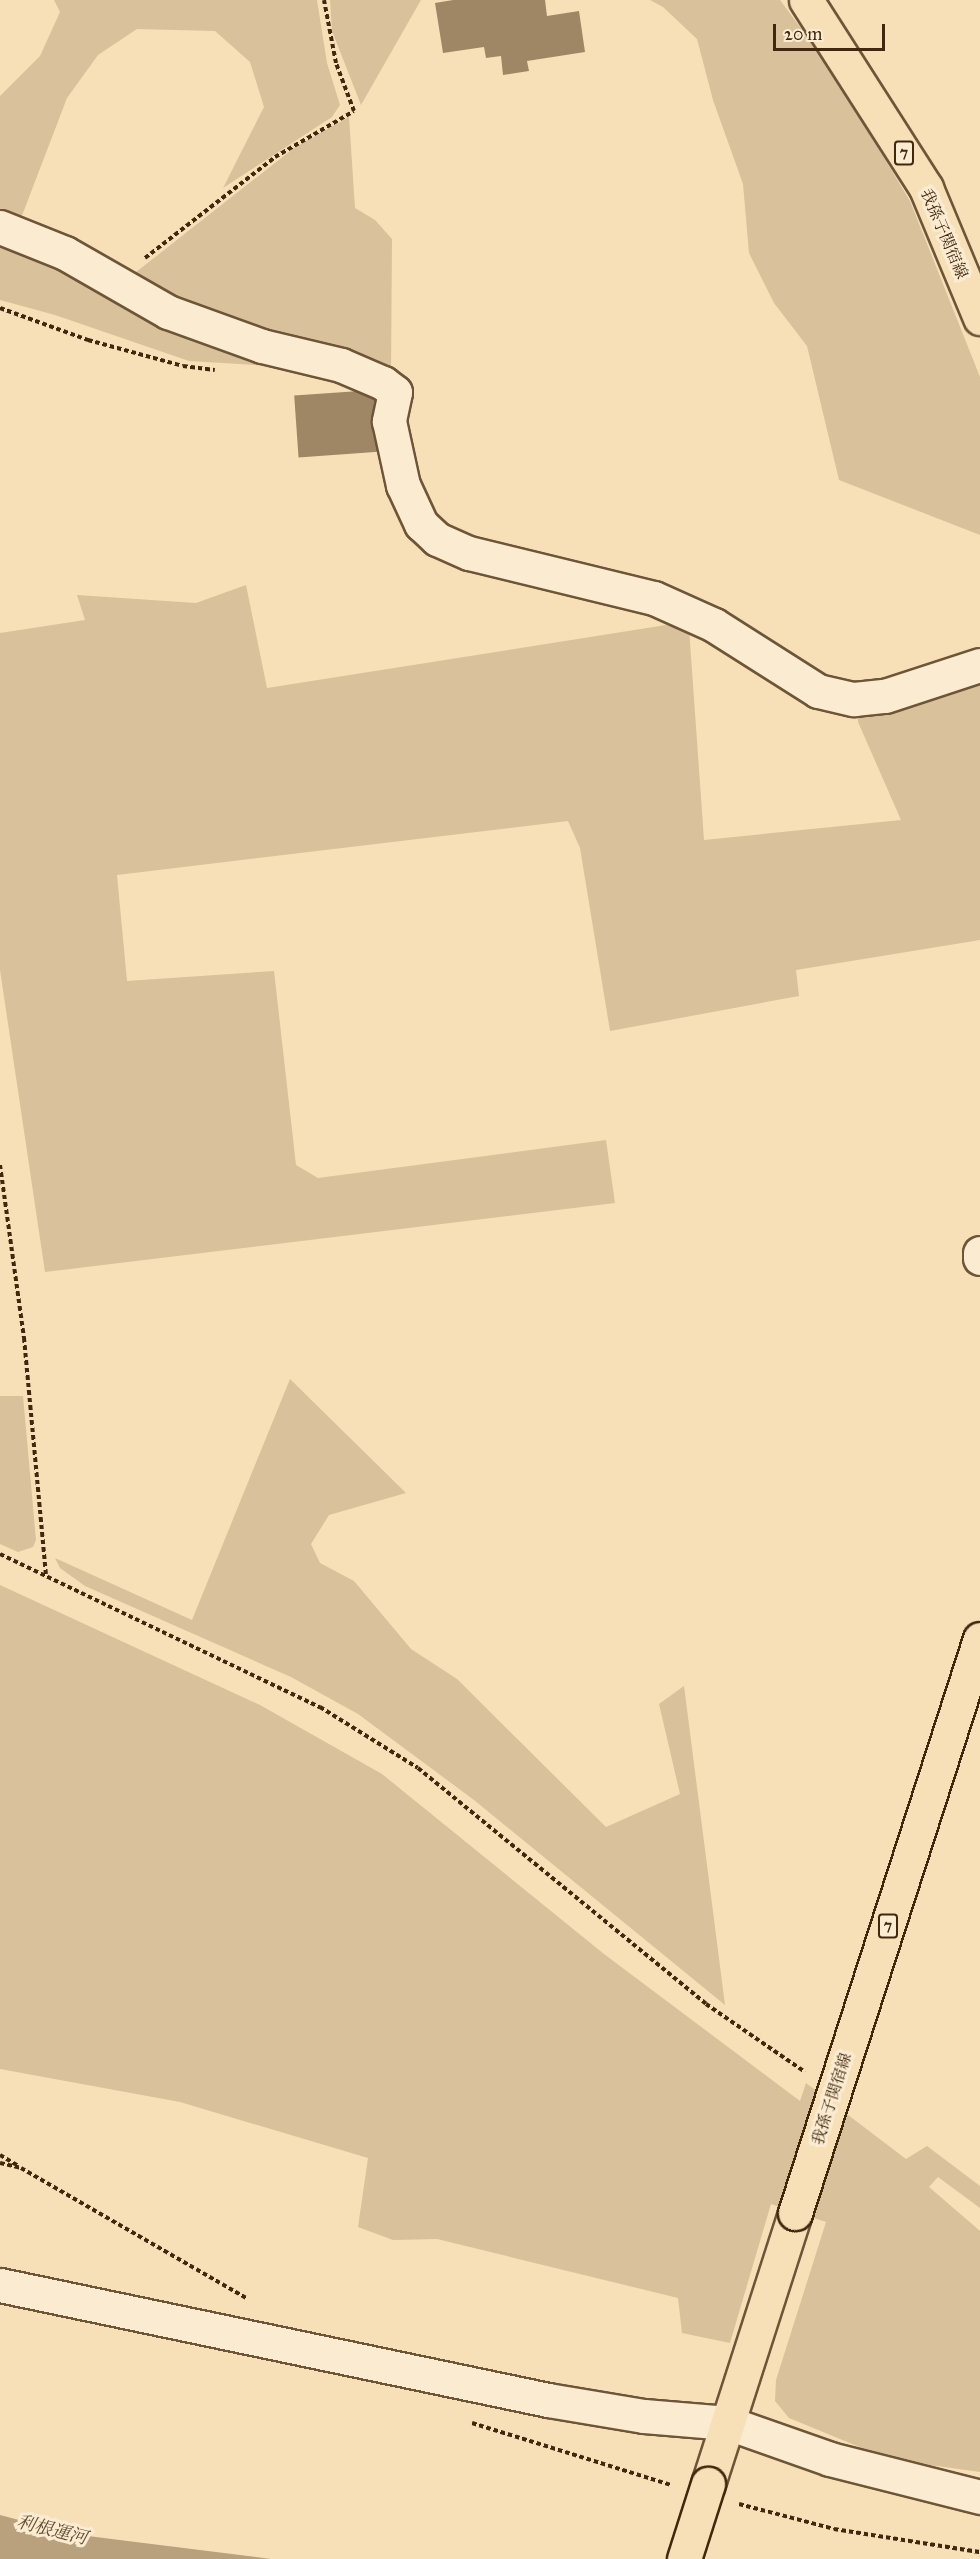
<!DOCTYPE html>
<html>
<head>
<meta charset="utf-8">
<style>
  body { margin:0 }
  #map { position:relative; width:980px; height:2559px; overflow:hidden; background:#f7e0b8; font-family:"IM FELL Great Primer","Noto Serif JP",serif }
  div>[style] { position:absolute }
  .green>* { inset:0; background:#d8c19b }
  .water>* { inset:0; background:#b9a17e }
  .building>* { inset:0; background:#9f8766; transform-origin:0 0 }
  .path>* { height:4px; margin-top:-2px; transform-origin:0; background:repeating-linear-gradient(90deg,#40270e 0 4.5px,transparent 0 7.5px) }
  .roads { filter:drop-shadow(2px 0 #6e5538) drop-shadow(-2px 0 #6e5538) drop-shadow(0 2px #6e5538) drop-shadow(0 -2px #6e5538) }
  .minor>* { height:33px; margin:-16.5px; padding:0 16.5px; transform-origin:16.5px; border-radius:16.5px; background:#faebd1 }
  .primary>* { height:33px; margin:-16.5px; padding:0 16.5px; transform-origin:16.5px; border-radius:16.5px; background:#f7e0b8 }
  .bridges { filter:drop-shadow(2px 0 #40270e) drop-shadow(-2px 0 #40270e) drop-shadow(0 2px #40270e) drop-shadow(0 -2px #40270e) }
  .primary-bridge>* { height:33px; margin:-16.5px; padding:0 16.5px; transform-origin:16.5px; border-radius:16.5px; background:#f7e0b8 }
  span { translate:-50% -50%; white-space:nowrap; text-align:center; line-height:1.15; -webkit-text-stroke:6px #faebd1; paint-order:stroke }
  .shield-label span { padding:2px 4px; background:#faebd1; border:2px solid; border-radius:4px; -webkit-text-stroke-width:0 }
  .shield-label { font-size:15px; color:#40270e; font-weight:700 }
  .street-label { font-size:16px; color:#40270e }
  .water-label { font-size:18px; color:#644c30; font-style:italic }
  .scale { position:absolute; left:773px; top:24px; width:112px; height:27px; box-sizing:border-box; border:3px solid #40270e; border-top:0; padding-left:8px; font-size:18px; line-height:21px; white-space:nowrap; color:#40270e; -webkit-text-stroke:4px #faebd1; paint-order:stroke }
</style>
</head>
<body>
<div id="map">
  <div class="green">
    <div style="clip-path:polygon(54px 0,317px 0,327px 63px,340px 105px,332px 117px,223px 188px,264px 107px,250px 62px,215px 31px,137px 29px,98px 55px,67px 98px,18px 226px,0 219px,0 96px,40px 56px,60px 12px)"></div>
    <div style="clip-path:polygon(330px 0,421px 0,361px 105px,332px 31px)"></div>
    <div style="clip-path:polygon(650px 0,780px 0,829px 66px,910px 201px,980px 377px,980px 535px,839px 480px,807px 346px,774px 303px,749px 253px,743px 184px,713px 100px,697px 39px,663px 7px)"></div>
    <div style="clip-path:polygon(349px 117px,355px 208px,375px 220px,392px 239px,391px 377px,190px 313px,131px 276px,294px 148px)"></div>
    <div style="clip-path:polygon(0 233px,336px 370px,189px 361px,55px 315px,0 300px)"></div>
    <div style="clip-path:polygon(246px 585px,267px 688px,666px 625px,689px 628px,704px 840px,901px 820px,858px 722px,858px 710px,980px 679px,980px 940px,796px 970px,799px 996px,610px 1031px,580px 848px,568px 821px,117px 875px,127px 981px,274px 971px,296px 1165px,318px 1178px,606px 1140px,615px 1203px,45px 1272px,0 970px,0 633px,85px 620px,77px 595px,196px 603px)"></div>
    <div style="clip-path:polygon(290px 1379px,406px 1493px,329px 1515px,311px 1544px,320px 1563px,354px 1581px,411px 1649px,457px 1679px,606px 1827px,680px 1794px,659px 1704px,684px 1686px,725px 2005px,474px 1800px,358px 1714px,291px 1677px,85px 1586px,60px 1568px,55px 1558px,192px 1620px)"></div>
    <div style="clip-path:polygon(0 1396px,23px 1396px,36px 1540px,33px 1547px,18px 1552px,0 1544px)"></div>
    <div style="clip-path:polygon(0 1585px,260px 1705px,382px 1774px,604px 1954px,800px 2101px,806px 2083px,906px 2159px,927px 2146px,980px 2186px,980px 2208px,938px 2177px,929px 2187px,980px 2231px,980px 2472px,930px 2465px,862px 2448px,789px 2418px,775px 2401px,776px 2380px,826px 2222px,771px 2204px,730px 2343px,682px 2333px,678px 2298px,437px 2239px,393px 2240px,358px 2227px,368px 2158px,180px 2102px,0 2069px)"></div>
  </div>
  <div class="water">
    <div style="clip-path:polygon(0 2515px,72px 2534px,271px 2559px,0 2559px)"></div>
  </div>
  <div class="building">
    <div style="clip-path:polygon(453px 0,545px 0,547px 16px,579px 11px,585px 52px,527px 61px,529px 71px,503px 75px,501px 56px,486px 58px,484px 47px,443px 53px,435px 3px)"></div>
    <div style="left:374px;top:390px;width:62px;height:80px;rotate:86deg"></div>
  </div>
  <div class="path">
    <div style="left:145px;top:258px;width:165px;rotate:-37.8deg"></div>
    <div style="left:275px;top:157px;width:91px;rotate:-30.2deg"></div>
    <div style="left:354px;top:111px;width:51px;rotate:-110.6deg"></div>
    <div style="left:336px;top:63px;width:64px;rotate:-100.8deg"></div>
    <div style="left:0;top:308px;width:94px;rotate:20deg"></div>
    <div style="left:88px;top:340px;width:98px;rotate:15.3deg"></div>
    <div style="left:183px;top:366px;width:32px;rotate:7deg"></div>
    <div style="left:0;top:1165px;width:175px;rotate:82.1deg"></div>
    <div style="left:24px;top:1338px;width:237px;rotate:84.7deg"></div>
    <div style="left:0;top:1554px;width:355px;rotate:25.6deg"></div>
    <div style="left:320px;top:1707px;width:115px;rotate:31.9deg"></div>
    <div style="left:418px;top:1768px;width:372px;rotate:39.3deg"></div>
    <div style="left:706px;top:2004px;width:120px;rotate:34.5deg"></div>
    <div style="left:0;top:2155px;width:21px;rotate:31deg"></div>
    <div style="left:0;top:2163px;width:22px;rotate:13deg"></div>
    <div style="left:21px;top:2168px;width:260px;rotate:30deg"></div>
    <div style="left:472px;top:2423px;width:208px;rotate:17.3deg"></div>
    <div style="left:739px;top:2504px;width:98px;rotate:14.7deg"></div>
    <div style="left:834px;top:2529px;width:148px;rotate:9deg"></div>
  </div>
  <div class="roads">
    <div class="minor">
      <div style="left:0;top:227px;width:70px;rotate:21.8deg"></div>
      <div style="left:65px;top:253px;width:119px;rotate:29.8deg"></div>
      <div style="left:168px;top:312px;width:100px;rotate:19.9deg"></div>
      <div style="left:262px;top:346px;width:81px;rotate:13.5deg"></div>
      <div style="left:341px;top:365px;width:46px;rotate:23.2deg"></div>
      <div style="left:383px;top:383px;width:15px;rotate:37deg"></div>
      <div style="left:395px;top:392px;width:30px;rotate:102deg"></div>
      <div style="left:389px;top:421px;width:66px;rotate:77.7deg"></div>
      <div style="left:403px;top:485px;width:43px;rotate:65.2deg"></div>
      <div style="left:421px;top:524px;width:22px;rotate:43deg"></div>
      <div style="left:437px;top:539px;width:35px;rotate:24deg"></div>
      <div style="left:469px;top:553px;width:190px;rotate:13.7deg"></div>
      <div style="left:654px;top:598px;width:66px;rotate:24.2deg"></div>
      <div style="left:714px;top:625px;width:123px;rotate:32.4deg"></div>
      <div style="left:818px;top:691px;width:37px;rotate:13deg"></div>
      <div style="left:854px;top:699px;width:31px;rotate:-6deg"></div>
      <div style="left:885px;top:696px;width:100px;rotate:-18.1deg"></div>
      <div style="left:980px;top:1253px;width:5px;rotate:90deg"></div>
      <div style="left:0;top:2285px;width:560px;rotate:11.85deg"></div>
      <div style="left:548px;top:2400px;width:97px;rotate:9.5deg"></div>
      <div style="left:644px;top:2416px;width:84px;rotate:4.8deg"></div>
      <div style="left:728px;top:2423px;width:108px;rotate:19.4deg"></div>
      <div style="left:830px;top:2459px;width:155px;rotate:14.2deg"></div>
    </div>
    <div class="primary">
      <div style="left:806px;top:0;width:223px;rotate:57.4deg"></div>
      <div style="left:926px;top:188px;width:141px;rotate:67.4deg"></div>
      <div style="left:708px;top:2484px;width:285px;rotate:-72.2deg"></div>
    </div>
  </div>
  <div class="bridges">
    <div class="primary-bridge">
      <div style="left:795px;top:2213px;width:603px;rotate:-72.14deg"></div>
      <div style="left:684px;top:2559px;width:79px;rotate:-72.3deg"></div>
    </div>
  </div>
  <div class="shield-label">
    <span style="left:904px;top:153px">7</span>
    <span style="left:888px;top:1926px">7</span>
  </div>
  <div class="street-label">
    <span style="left:944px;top:234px;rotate:67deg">我孫子関宿線</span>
    <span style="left:832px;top:2099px;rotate:-72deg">我孫子関宿線</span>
  </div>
  <div class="water-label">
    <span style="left:52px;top:2530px;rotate:14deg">利根運河</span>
  </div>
  <div class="scale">20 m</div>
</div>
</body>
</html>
